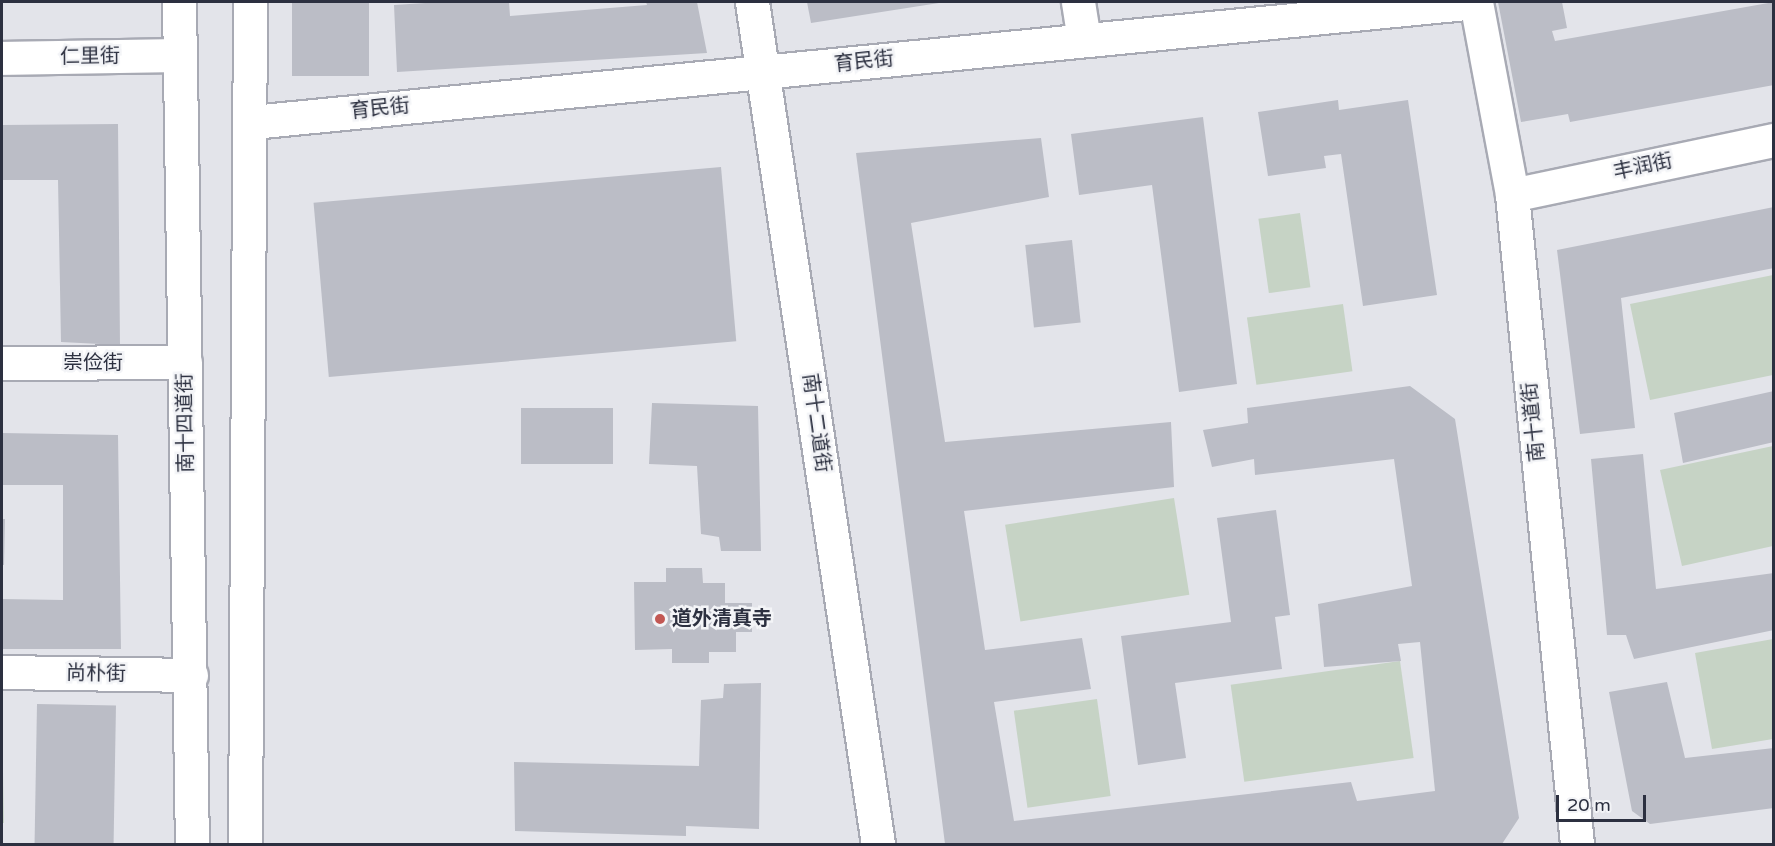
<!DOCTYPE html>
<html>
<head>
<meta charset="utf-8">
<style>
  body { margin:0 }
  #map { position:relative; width:1775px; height:846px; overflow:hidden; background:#e3e4ea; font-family:"Varela Round","Noto Sans SC",sans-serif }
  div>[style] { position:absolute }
  .green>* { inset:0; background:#c6d3c5; transform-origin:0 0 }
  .building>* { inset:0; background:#bbbdc6; transform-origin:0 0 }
  .roads { filter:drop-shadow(2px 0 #a8aab4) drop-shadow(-2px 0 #a8aab4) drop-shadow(0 2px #a8aab4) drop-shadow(0 -2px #a8aab4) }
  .secondary>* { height:33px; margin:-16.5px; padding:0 16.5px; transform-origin:16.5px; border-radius:16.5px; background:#fff }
  .primary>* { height:33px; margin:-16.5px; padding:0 16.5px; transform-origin:16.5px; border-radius:16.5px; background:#fff }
  .dots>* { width:16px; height:16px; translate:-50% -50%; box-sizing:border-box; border:3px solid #f3f4f7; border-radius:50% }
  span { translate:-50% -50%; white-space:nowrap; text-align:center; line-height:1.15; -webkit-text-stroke:5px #f3f4f7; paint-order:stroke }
  .street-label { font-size:20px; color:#2c3040 }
  .poi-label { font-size:20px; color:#2c3040; font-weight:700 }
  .left { translate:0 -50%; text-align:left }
  .frame { position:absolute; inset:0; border:3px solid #2c3040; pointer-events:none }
  .scale { position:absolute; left:1556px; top:795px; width:90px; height:27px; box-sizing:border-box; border:3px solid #2c3040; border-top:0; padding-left:8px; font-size:18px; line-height:21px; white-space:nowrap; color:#2c3040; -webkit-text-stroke:4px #f3f4f7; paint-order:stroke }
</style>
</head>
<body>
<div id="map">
  <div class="green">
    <div style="left:1300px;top:213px;width:75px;height:42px;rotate:82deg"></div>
    <div style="clip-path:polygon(1773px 275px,1773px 375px,1650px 400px,1630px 304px)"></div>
    <div style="left:1343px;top:304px;width:68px;height:97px;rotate:82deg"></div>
    <div style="clip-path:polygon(1773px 446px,1773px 546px,1682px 566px,1660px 470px)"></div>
    <div style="left:1174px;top:498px;width:98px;height:171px;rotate:81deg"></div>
    <div style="clip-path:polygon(1773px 639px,1773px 739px,1712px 749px,1695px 653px)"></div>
    <div style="left:1400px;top:661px;width:98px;height:171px;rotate:82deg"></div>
    <div style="left:1097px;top:699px;width:98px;height:84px;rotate:82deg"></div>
    <div style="clip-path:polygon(2px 720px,4px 823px,2px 823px)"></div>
  </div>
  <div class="building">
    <div style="left:292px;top:2px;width:77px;height:74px"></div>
    <div style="clip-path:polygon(441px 2px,509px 2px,510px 16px,647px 5px,646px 2px,697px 2px,707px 53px,397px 72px,394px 5px)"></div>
    <div style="clip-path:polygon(807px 2px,939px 2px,939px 3px,811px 23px)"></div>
    <div style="clip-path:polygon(1498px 2px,1562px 2px,1567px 28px,1552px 31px,1555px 41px,1774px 2px,1774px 85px,1570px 122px,1568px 114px,1521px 122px)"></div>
    <div style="clip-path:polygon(1338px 100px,1339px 110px,1408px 100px,1437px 295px,1363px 306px,1341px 154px,1324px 156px,1326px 168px,1268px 176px,1258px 112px)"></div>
    <div style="clip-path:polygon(1203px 117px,1237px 384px,1179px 392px,1152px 185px,1079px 195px,1071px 134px)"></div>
    <div style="clip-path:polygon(118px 124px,120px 345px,61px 342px,58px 180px,2px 180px,2px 125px)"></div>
    <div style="clip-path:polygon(1041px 138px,1049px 197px,911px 223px,945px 442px,1171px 422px,1174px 487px,964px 511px,985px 650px,1082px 638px,1091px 689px,994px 702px,1014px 821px,1351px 782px,1357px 801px,1435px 791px,1420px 642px,1398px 644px,1401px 661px,1324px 667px,1318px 604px,1412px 586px,1394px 459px,1255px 475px,1254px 459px,1212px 467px,1203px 430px,1248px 423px,1247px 408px,1410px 386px,1455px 419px,1519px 818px,1502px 844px,945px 844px,856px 153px)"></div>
    <div style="left:721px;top:167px;width:175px;height:409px;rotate:85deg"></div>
    <div style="clip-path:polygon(1774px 207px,1774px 268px,1621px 298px,1635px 428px,1580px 434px,1557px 250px)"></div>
    <div style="left:1072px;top:240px;width:83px;height:47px;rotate:84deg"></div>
    <div style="clip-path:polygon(1774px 391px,1774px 442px,1683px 463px,1674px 413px)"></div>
    <div style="clip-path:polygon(652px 403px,758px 406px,761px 551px,721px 551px,719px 537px,701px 534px,697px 466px,649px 464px)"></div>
    <div style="left:521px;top:408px;width:92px;height:56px"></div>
    <div style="clip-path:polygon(2px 433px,118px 435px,121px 649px,2px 649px,2px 599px,63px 600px,63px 485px,2px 485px)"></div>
    <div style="clip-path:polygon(1643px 454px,1656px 589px,1774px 573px,1774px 630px,1634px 659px,1626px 635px,1607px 635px,1591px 459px)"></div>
    <div style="clip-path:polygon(1276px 510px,1290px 615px,1275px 617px,1282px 669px,1175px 683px,1186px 758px,1138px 765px,1121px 636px,1231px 622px,1217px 518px)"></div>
    <div style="clip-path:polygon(2px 519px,5px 519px,4px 565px,2px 565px)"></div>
    <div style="clip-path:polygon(666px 568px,702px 568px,703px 583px,725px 583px,725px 603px,752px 603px,752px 632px,736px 632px,736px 652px,709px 652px,709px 663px,672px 663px,672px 649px,635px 650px,634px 582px,666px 582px)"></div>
    <div style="clip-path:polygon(1667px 682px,1685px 758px,1774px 748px,1774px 808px,1650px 824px,1632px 811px,1609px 692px)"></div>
    <div style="clip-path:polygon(761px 683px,759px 829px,686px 826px,686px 836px,515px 831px,514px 762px,699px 766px,701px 700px,723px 698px,724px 684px)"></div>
    <div style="left:37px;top:704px;width:79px;height:140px;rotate:1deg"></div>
  </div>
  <div class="roads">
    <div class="secondary">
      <div style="left:752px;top:2px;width:851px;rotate:81.49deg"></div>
      <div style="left:1078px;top:2px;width:38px;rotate:81deg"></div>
      <div style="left:1476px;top:2px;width:196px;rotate:79.4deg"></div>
      <div style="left:1512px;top:195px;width:652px;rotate:84.28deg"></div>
      <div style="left:2px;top:58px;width:176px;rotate:-1deg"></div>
      <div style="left:252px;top:122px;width:1230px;rotate:-5.6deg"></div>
      <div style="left:1512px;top:195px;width:268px;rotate:-11.9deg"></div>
      <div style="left:2px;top:363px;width:183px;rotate:-0.3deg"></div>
      <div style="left:2px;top:672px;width:189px;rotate:0.9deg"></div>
    </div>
    <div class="primary">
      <div style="left:179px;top:2px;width:842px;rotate:89.12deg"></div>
      <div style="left:245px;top:844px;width:842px;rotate:-89.66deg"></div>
    </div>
  </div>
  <div class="dots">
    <div style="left:660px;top:619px;background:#c25854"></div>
  </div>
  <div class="street-label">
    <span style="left:90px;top:57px;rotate:-1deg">仁里街</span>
    <span style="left:864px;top:62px;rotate:-6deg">育民街</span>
    <span style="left:380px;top:109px;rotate:-6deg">育民街</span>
    <span style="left:1643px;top:167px;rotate:-12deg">丰润街</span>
    <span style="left:93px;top:363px">崇俭街</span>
    <span style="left:1534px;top:422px;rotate:-96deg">南十道街</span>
    <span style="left:186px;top:423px;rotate:-91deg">南十四道街</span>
    <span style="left:816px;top:423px;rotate:82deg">南十二道街</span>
    <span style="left:96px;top:674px;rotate:1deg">尚朴街</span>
  </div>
  <div class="poi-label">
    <span class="left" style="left:672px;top:619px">道外清真寺</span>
  </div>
  <div class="frame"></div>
  <div class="scale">20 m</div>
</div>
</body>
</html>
